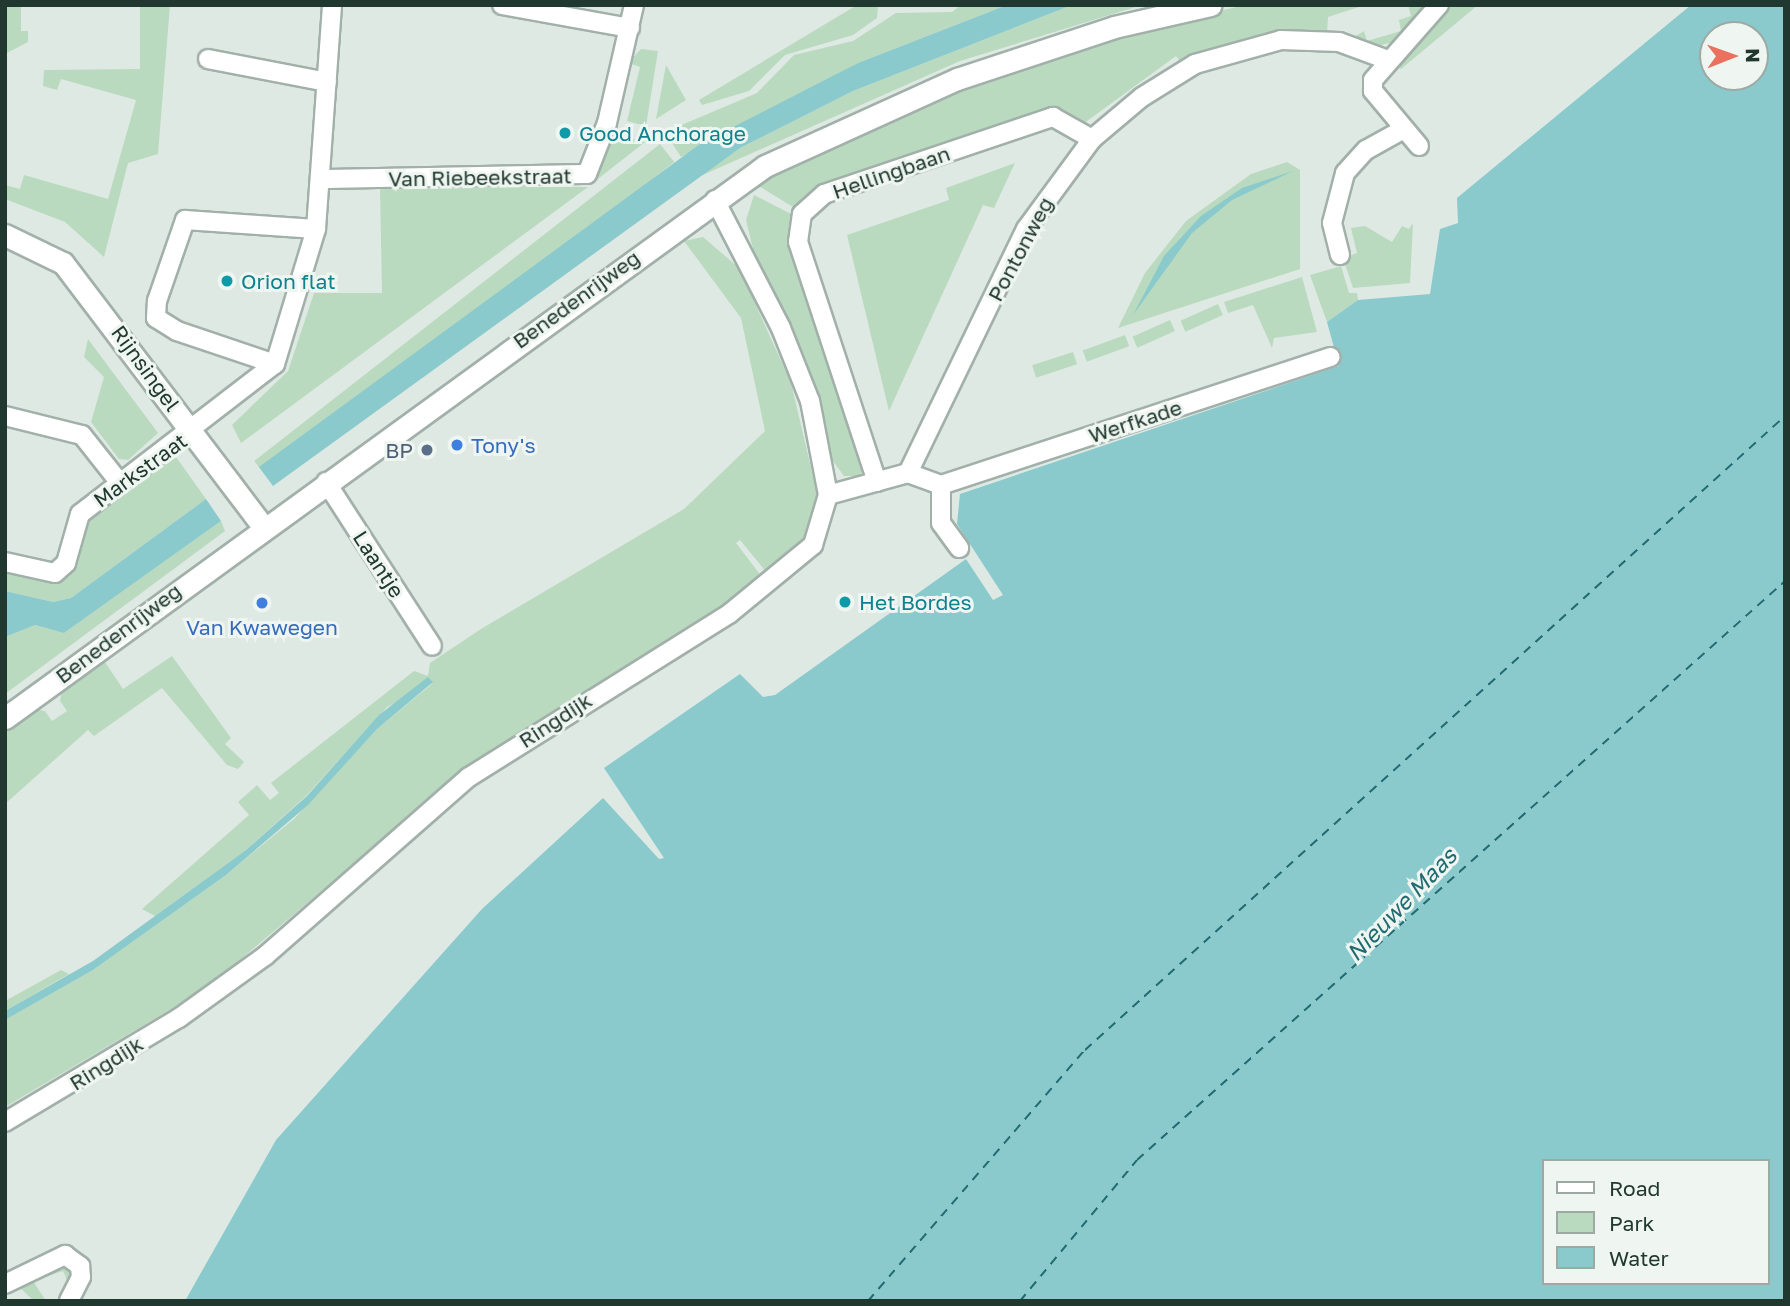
<!DOCTYPE html>
<html>
<head>
<meta charset="utf-8">
<style>
  body { margin:0 }
  #map { position:relative; width:1790px; height:1306px; overflow:hidden; background:#dfe9e4; font-family:"Golos Text",sans-serif }
  div>[style] { position:absolute }
  .green>* { inset:0; background:#b9dabe; transform-origin:0 0 }
  .water>* { inset:0; background:#8ac9cc }
  .ferry>* { height:2px; margin-top:-1px; transform-origin:0; background:repeating-linear-gradient(90deg,#206b70 0 9px,transparent 0 16px) }
  .roads { filter:drop-shadow(2px 0 #a2b0aa) drop-shadow(-2px 0 #a2b0aa) drop-shadow(0 2px #a2b0aa) drop-shadow(0 -2px #a2b0aa) }
  .street>* { height:18px; margin:-9px; padding:0 9px; transform-origin:9px; border-radius:9px; background:#fff }
  .secondary>* { height:21px; margin:-10.5px; padding:0 10.5px; transform-origin:10.5px; border-radius:10.5px; background:#fff }
  .dots>* { width:19px; height:19px; translate:-50% -50%; box-sizing:border-box; border:4px solid #eff6f2; border-radius:50% }
  span { translate:-50% -50%; white-space:nowrap; text-align:center; line-height:1.15; -webkit-text-stroke:6px #eff6f2; paint-order:stroke }
  .culture-label { font-size:21px; color:#0d838f }
  .left { translate:0 -50%; text-align:left }
  .street-label { font-size:21px; color:#213830 }
  .shop-label { font-size:21px; color:#366cbe }
  .service-label { font-size:21px; color:#4e5e75 }
  .right { translate:-100% -50%; text-align:right }
  .water-label { font-size:23px; color:#206b70; font-style:italic }
  .frame { position:absolute; inset:0; border:7px solid #213830; pointer-events:none }
  .legend { position:absolute; left:1542px; top:1159px; width:228px; height:126px; box-sizing:border-box; background:#eff6f2; border:2px solid #9daaa4; margin:0; padding:9px 12px; list-style:none; font-size:21px; color:#213830 }
  .legend li { display:flex; align-items:center; gap:14px; height:35px }
  .legend b { width:35px; border:2px solid #9daaa4 }
  .north { position:absolute; left:1699px; top:21px; width:70px; height:70px; box-sizing:border-box; background:#eff6f2; border:2px solid #9daaa4; border-radius:50%; rotate:89deg; font-size:19px; font-weight:700; line-height:28px; text-align:center; color:#213830 }
  .north::after { content:''; display:block; margin:auto; width:24px; height:32px; background:#e9715e; clip-path:polygon(50% 0,100% 100%,50% 72%,0 100%) }
</style>
</head>
<body>
<div id="map">
  <div class="green">
    <div style="clip-path:polygon(5px 5px,21px 5px,21px 31px,28px 31px,28px 42px,5px 54px)"></div>
    <div style="clip-path:polygon(140px 5px,170px 5px,158px 154px,128px 163px,104px 257px,65px 222px,5px 199px,5px 185px,20px 189px,24px 175px,108px 199px,136px 100px,61px 79px,57px 90px,43px 86px,44px 70px,140px 69px)"></div>
    <div style="clip-path:polygon(857px 5px,878px 5px,877px 18px,853px 35px,785px 55px,749px 91px,702px 105px,699px 100px)"></div>
    <div style="clip-path:polygon(961px 5px,1007px 5px,858px 63px,681px 157px,665px 132px,757px 93px,794px 55px,853px 41px,896px 13px,952px 12px)"></div>
    <div style="clip-path:polygon(1072px 5px,1142px 5px,960px 61px,696px 178px,740px 148px,853px 91px)"></div>
    <div style="clip-path:polygon(1245px 5px,1365px 5px,1328px 17px,1327px 34px,1238px 42px,1183px 65px,1176px 56px,1083px 124px,1062px 113px,798px 210px,757px 185px,923px 101px,1100px 39px)"></div>
    <div style="clip-path:polygon(1408px 5px,1425px 5px,1390px 43px,1376px 46px,1351px 39px,1364px 31px,1367px 41px,1401px 31px,1399px 20px,1411px 16px)"></div>
    <div style="clip-path:polygon(1447px 5px,1478px 5px,1401px 69px,1395px 63px)"></div>
    <div style="clip-path:polygon(641px 49px,658px 51px,646px 126px,627px 121px,640px 67px,628px 63px)"></div>
    <div style="clip-path:polygon(666px 65px,686px 100px,656px 119px)"></div>
    <div style="clip-path:polygon(607px 132px,645px 142px,594px 182px,599px 166px)"></div>
    <div style="left:660px;top:144px;width:23px;height:515px;rotate:52deg"></div>
    <div style="clip-path:polygon(1287px 162px,1300px 170px,1300px 269px,1118px 328px,1145px 273px,1186px 221px,1251px 174px)"></div>
    <div style="clip-path:polygon(1015px 163px,994px 208px,983px 205px,889px 411px,847px 235px,949px 200px,946px 188px)"></div>
    <div style="clip-path:polygon(380px 187px,588px 187px,241px 443px,232px 425px,288px 371px,314px 293px,382px 293px)"></div>
    <div style="clip-path:polygon(754px 195px,795px 216px,866px 466px,859px 476px,844px 476px,830px 457px,811px 381px,755px 257px,746px 220px)"></div>
    <div style="clip-path:polygon(1413px 223px,1410px 283px,1353px 288px,1343px 258px,1357px 253px,1351px 228px,1365px 226px,1392px 242px,1402px 226px,1409px 229px)"></div>
    <div style="clip-path:polygon(703px 237px,739px 268px,791px 383px,817px 493px,808px 535px,767px 573px,740px 540px,736px 543px,765px 581px,449px 783px,208px 987px,5px 1107px,5px 1020px,93px 970px,226px 875px,295px 818px,377px 729px,433px 683px,387px 707px,306px 796px,246px 850px,155px 916px,142px 909px,249px 815px,238px 802px,257px 785px,270px 800px,279px 793px,271px 783px,414px 671px,428px 676px,430px 663px,481px 629px,684px 509px,765px 431px,741px 318px,684px 241px)"></div>
    <div style="clip-path:polygon(1341px 266px,1349px 293px,1357px 293px,1358px 300px,1327px 322px,1310px 275px)"></div>
    <div style="clip-path:polygon(1302px 277px,1317px 332px,1274px 338px,1272px 348px,1253px 305px,1228px 313px,1224px 302px)"></div>
    <div style="left:1218px;top:304px;width:12px;height:41px;rotate:66deg"></div>
    <div style="left:1170px;top:320px;width:12px;height:41px;rotate:66deg"></div>
    <div style="left:1125px;top:335px;width:12px;height:45px;rotate:70deg"></div>
    <div style="clip-path:polygon(88px 339px,158px 433px,128px 460px,119px 459px,91px 422px,104px 377px,84px 357px)"></div>
    <div style="left:1073px;top:352px;width:13px;height:43px;rotate:72deg"></div>
    <div style="clip-path:polygon(171px 450px,206px 499px,71px 598px,53px 602px,5px 591px,5px 572px,49px 582px,70px 576px,90px 515px)"></div>
    <div style="clip-path:polygon(221px 521px,225px 531px,5px 694px,5px 637px,35px 625px,64px 633px)"></div>
    <div style="clip-path:polygon(101px 656px,123px 689px,172px 656px,231px 738px,225px 744px,244px 762px,238px 769px,227px 765px,162px 688px,94px 736px,88px 730px,5px 804px,5px 726px,30px 708px,45px 711px,52px 721px,67px 711px,60px 701px,63px 684px)"></div>
    <div style="clip-path:polygon(61px 970px,69px 974px,5px 1011px,5px 1001px)"></div>
    <div style="clip-path:polygon(68px 1263px,76px 1280px,66px 1301px,59px 1301px,67px 1280px,63px 1271px,33px 1281px,46px 1301px,34px 1301px,16px 1284px)"></div>
  </div>
  <div class="water">
    <div style="clip-path:polygon(1007px 5px,1072px 5px,853px 91px,740px 148px,273px 486px,259px 467px,700px 144px,858px 63px)"></div>
    <div style="clip-path:polygon(evenodd,1691px 5px,1785px 5px,1785px 1301px,185px 1301px,276px 1140px,482px 909px,603px 798px,659px 859px,664px 858px,604px 768px,740px 674px,763px 697px,775px 695px,966px 559px,993px 600px,1003px 595px,957px 524px,960px 494px,1339px 366px,1327px 322px,1358px 300px,1430px 294px,1440px 229px,1458px 223px,1457px 198px,1691px 5px,1713px 35px,1755px 35px,1755px 77px,1713px 77px,1713px 35px,1691px 5px,1543px 1161px,1767px 1161px,1767px 1283px,1543px 1283px,1543px 1161px)"></div>
    <div style="clip-path:polygon(1293px 171px,1232px 200px,1192px 233px,1133px 315px,1164px 256px,1201px 216px,1242px 188px)"></div>
    <div style="clip-path:polygon(206px 499px,221px 521px,64px 633px,35px 625px,5px 637px,5px 591px,53px 602px,71px 598px)"></div>
    <div style="clip-path:polygon(428px 677px,433px 682px,377px 729px,308px 805px,226px 875px,93px 970px,5px 1020px,5px 1011px,93px 961px,246px 850px,307px 796px,379px 715px)"></div>
  </div>
  <div class="ferry">
    <div style="left:868px;top:1301px;width:332px;rotate:-49.2deg"></div>
    <div style="left:1085px;top:1050px;width:944px;rotate:-42.17deg"></div>
    <div style="left:1020px;top:1301px;width:183px;rotate:-50.3deg"></div>
    <div style="left:1137px;top:1160px;width:869px;rotate:-41.78deg"></div>
  </div>
  <div class="roads">
    <div class="street">
      <div style="left:502px;top:5px;width:130px;rotate:10.2deg"></div>
      <div style="left:208px;top:59px;width:121px;rotate:10.9deg"></div>
      <div style="left:1419px;top:146px;width:72px;rotate:-129.9deg"></div>
      <div style="left:1373px;top:91px;width:11px;rotate:-90deg"></div>
      <div style="left:1373px;top:80px;width:100px;rotate:-48.7deg"></div>
      <div style="left:323px;top:179px;width:264px;rotate:-1.1deg"></div>
      <div style="left:587px;top:174px;width:55px;rotate:-68.6deg"></div>
      <div style="left:607px;top:123px;width:121px;rotate:-77.1deg"></div>
      <div style="left:1340px;top:255px;width:33px;rotate:-104deg"></div>
      <div style="left:1332px;top:223px;width:52px;rotate:-75.4deg"></div>
      <div style="left:1345px;top:173px;width:31px;rotate:-48deg"></div>
      <div style="left:1366px;top:150px;width:43px;rotate:-28.9deg"></div>
      <div style="left:275px;top:364px;width:103px;rotate:-161.4deg"></div>
      <div style="left:177px;top:331px;width:25px;rotate:-148deg"></div>
      <div style="left:156px;top:318px;width:17px;rotate:-87deg"></div>
      <div style="left:157px;top:301px;width:86px;rotate:-70.9deg"></div>
      <div style="left:185px;top:220px;width:131px;rotate:3.9deg"></div>
      <div style="left:5px;top:416px;width:79px;rotate:13.9deg"></div>
      <div style="left:82px;top:435px;width:61px;rotate:51.6deg"></div>
      <div style="left:908px;top:473px;width:35px;rotate:20deg"></div>
      <div style="left:941px;top:485px;width:410px;rotate:-18.2deg"></div>
      <div style="left:326px;top:482px;width:195px;rotate:57.1deg"></div>
      <div style="left:877px;top:482px;width:253px;rotate:-108.2deg"></div>
      <div style="left:798px;top:242px;width:28px;rotate:-82deg"></div>
      <div style="left:802px;top:214px;width:30px;rotate:-42deg"></div>
      <div style="left:824px;top:194px;width:242px;rotate:-18.6deg"></div>
      <div style="left:1053px;top:117px;width:45px;rotate:29.4deg"></div>
      <div style="left:941px;top:485px;width:38px;rotate:90deg"></div>
      <div style="left:941px;top:523px;width:31px;rotate:54deg"></div>
      <div style="left:828px;top:495px;width:83px;rotate:-15.4deg"></div>
      <div style="left:908px;top:473px;width:271px;rotate:-64.2deg"></div>
      <div style="left:1026px;top:229px;width:112px;rotate:-53.7deg"></div>
      <div style="left:1092px;top:139px;width:65px;rotate:-40deg"></div>
      <div style="left:1142px;top:97px;width:62px;rotate:-31.9deg"></div>
      <div style="left:1195px;top:64px;width:89px;rotate:-15.6deg"></div>
      <div style="left:1281px;top:40px;width:58px;rotate:2deg"></div>
      <div style="left:1339px;top:42px;width:52px;rotate:20.2deg"></div>
      <div style="left:5px;top:562px;width:51px;rotate:12.4deg"></div>
      <div style="left:55px;top:573px;width:15px;rotate:-42deg"></div>
      <div style="left:66px;top:563px;width:51px;rotate:-74.1deg"></div>
      <div style="left:80px;top:514px;width:246px;rotate:-37.6deg"></div>
      <div style="left:275px;top:364px;width:141px;rotate:-73.1deg"></div>
      <div style="left:316px;top:229px;width:225px;rotate:-85.9deg"></div>
      <div style="left:5px;top:1122px;width:203px;rotate:-30.9deg"></div>
      <div style="left:179px;top:1018px;width:106px;rotate:-35.8deg"></div>
      <div style="left:265px;top:956px;width:271px;rotate:-41.3deg"></div>
      <div style="left:469px;top:777px;width:307px;rotate:-32.1deg"></div>
      <div style="left:729px;top:614px;width:109px;rotate:-39.4deg"></div>
      <div style="left:813px;top:545px;width:52px;rotate:-73.3deg"></div>
      <div style="left:828px;top:495px;width:96px;rotate:-100.8deg"></div>
      <div style="left:810px;top:401px;width:79px;rotate:-111.7deg"></div>
      <div style="left:781px;top:328px;width:144px;rotate:-117.3deg"></div>
      <div style="left:5px;top:1284px;width:67px;rotate:-25.8deg"></div>
      <div style="left:65px;top:1255px;width:19px;rotate:36deg"></div>
      <div style="left:80px;top:1266px;width:11px;rotate:85deg"></div>
      <div style="left:81px;top:1277px;width:27px;rotate:117deg"></div>
    </div>
    <div class="secondary">
      <div style="left:5px;top:235px;width:64px;rotate:25.8deg"></div>
      <div style="left:63px;top:263px;width:333px;rotate:52.8deg"></div>
      <div style="left:5px;top:718px;width:939px;rotate:-35.99deg"></div>
      <div style="left:765px;top:166px;width:211px;rotate:-24.4deg"></div>
      <div style="left:957px;top:79px;width:165px;rotate:-18.3deg"></div>
      <div style="left:1114px;top:27px;width:99px;rotate:-12.8deg"></div>
    </div>
  </div>
  <div class="dots">
    <div style="left:565px;top:133px;background:#0f9aa8"></div>
    <div style="left:227px;top:281px;background:#0f9aa8"></div>
    <div style="left:457px;top:445px;background:#3f7fe0"></div>
    <div style="left:427px;top:450px;background:#5c6f8a"></div>
    <div style="left:845px;top:602px;background:#0f9aa8"></div>
    <div style="left:262px;top:603px;background:#3f7fe0"></div>
  </div>
  <div class="culture-label">
    <span class="left" style="left:579px;top:133px">Good Anchorage</span>
    <span class="left" style="left:241px;top:281px">Orion flat</span>
    <span class="left" style="left:859px;top:602px">Het Bordes</span>
  </div>
  <div class="street-label">
    <span style="left:891px;top:172px;rotate:-19deg">Hellingbaan</span>
    <span style="left:480px;top:177px;rotate:-1deg">Van Riebeekstraat</span>
    <span style="left:1020px;top:249px;rotate:-62deg">Pontonweg</span>
    <span style="left:576px;top:299px;rotate:-36deg">Benedenrijweg</span>
    <span style="left:146px;top:368px;rotate:54deg">Rijnsingel</span>
    <span style="left:1135px;top:421px;rotate:-18deg">Werfkade</span>
    <span style="left:140px;top:470px;rotate:-36deg">Markstraat</span>
    <span style="left:379px;top:564px;rotate:57deg">Laantje</span>
    <span style="left:118px;top:633px;rotate:-37deg">Benedenrijweg</span>
    <span style="left:555px;top:720px;rotate:-33deg">Ringdijk</span>
    <span style="left:106px;top:1063px;rotate:-32deg">Ringdijk</span>
  </div>
  <div class="shop-label">
    <span class="left" style="left:471px;top:445px">Tony's</span>
    <span style="left:262px;top:627px">Van Kwawegen</span>
  </div>
  <div class="service-label">
    <span class="right" style="left:413px;top:450px">BP</span>
  </div>
  <div class="water-label">
    <span style="left:1401px;top:904px;rotate:-46deg">Nieuwe Maas</span>
  </div>
  <div class="frame"></div>
  <ul class="legend">
  <li><b style="height:9px;background:#fff"></b>Road</li>
  <li><b style="height:19px;background:#b9dabe"></b>Park</li>
  <li><b style="height:19px;background:#8ac9cc"></b>Water</li>
  </ul>
  <div class="north">N</div>
</div>
</body>
</html>
